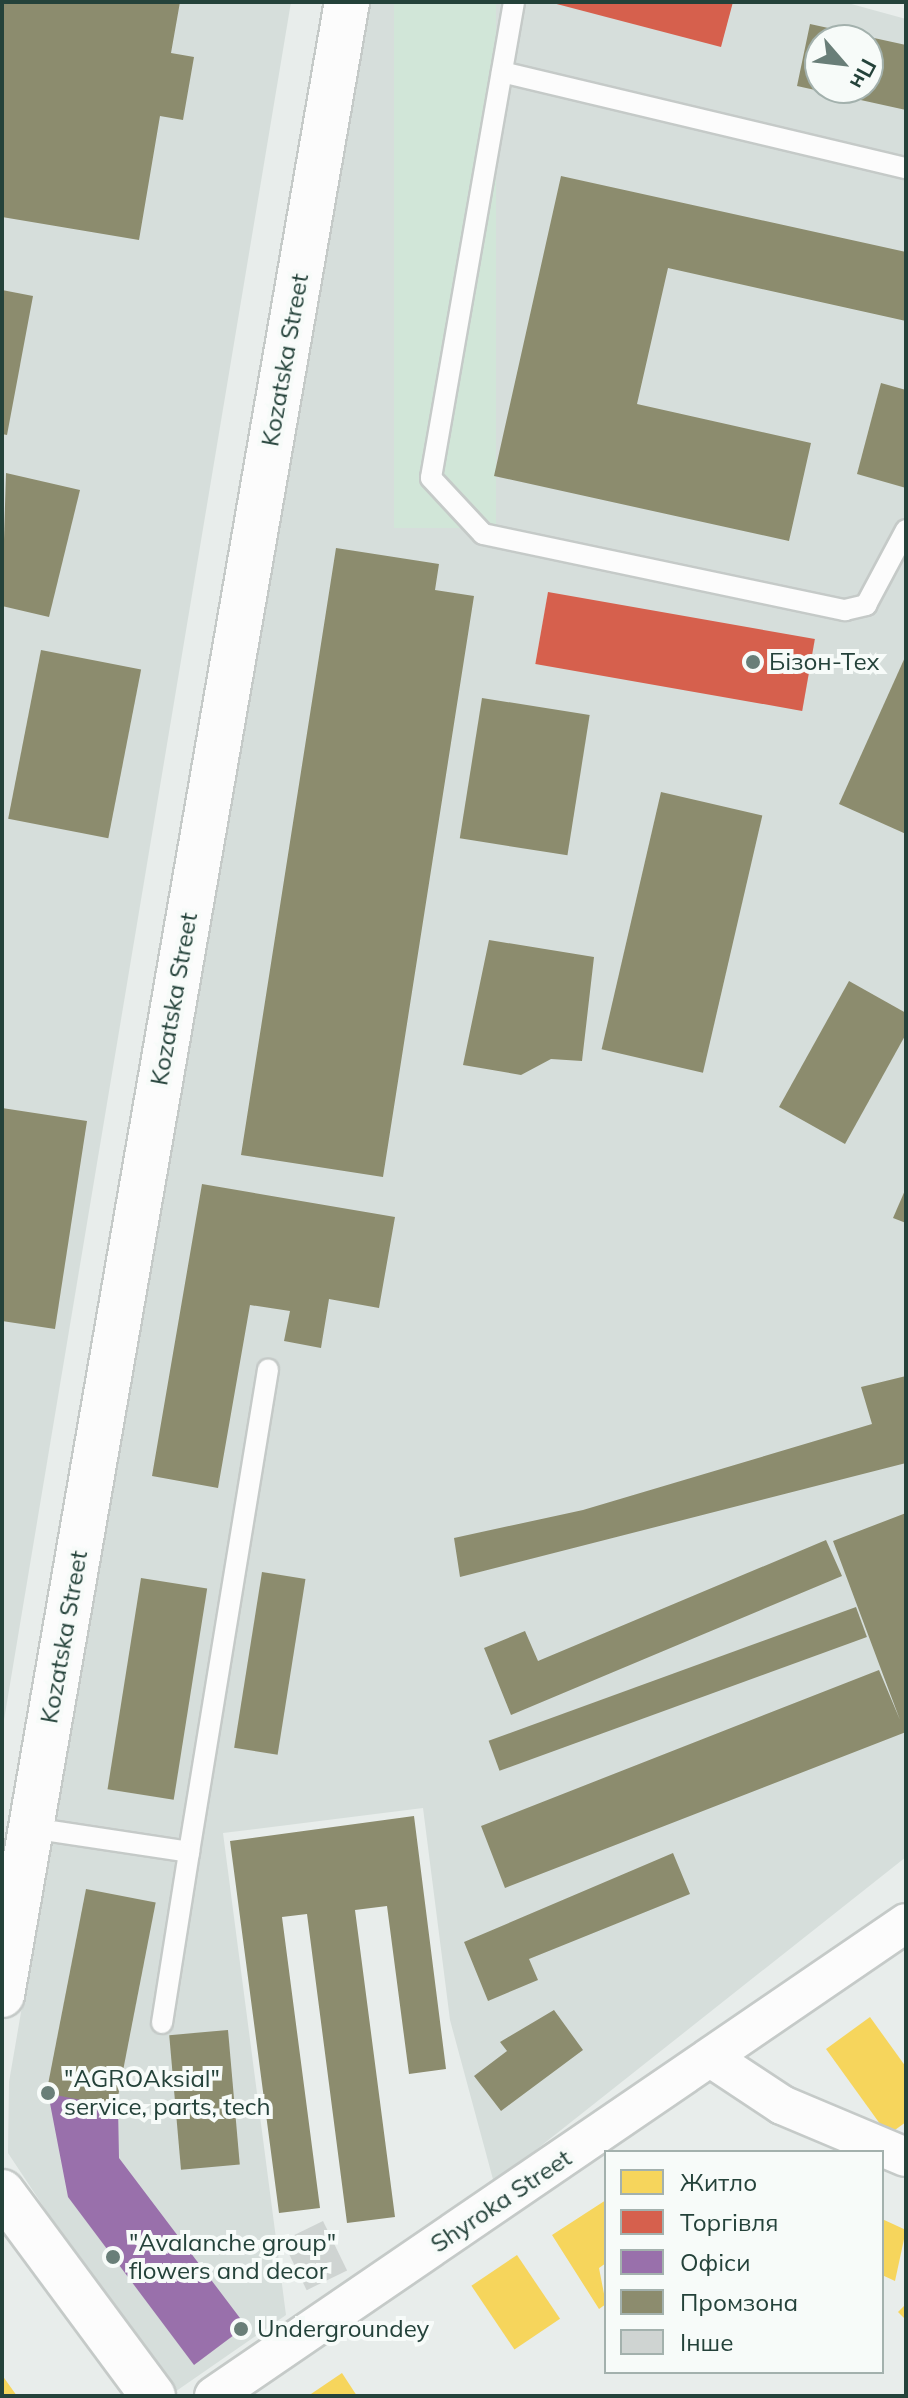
<!DOCTYPE html>
<html>
<head>
<meta charset="utf-8">
<style>
  body { margin:0 }
  #map { position:relative; width:908px; height:2398px; overflow:hidden; background:#e8edeb; font-family:Mulish,sans-serif }
  div>[style] { position:absolute }
  .built>* { inset:0; background:#d6dedb }
  .green>* { inset:0; background:#d1e6d8; transform-origin:0 0 }
  .homes>* { inset:0; background:#f6d55c; transform-origin:0 0 }
  .shops>* { inset:0; background:#d6604d; transform-origin:0 0 }
  .offices>* { inset:0; background:#9970ab }
  .industry>* { inset:0; background:#8c8c6e; transform-origin:0 0 }
  .building>* { inset:0; background:#cfd4d2; transform-origin:0 0 }
  .roads { filter:drop-shadow(2px 0 #c5cac8) drop-shadow(-2px 0 #c5cac8) drop-shadow(0 2px #c5cac8) drop-shadow(0 -2px #c5cac8) }
  .service>* { height:20px; margin:-10px; padding:0 10px; transform-origin:10px; border-radius:10px; background:#fcfcfc }
  .minor>* { height:38px; margin:-19px; padding:0 19px; transform-origin:19px; border-radius:19px; background:#fcfcfc }
  .tertiary>* { height:44px; margin:-22px; padding:0 22px; transform-origin:22px; border-radius:22px; background:#fcfcfc }
  .dots>* { width:22px; height:22px; translate:-50% -50%; box-sizing:border-box; border:4px solid #f7fbf9; border-radius:50% }
  span { translate:-50% -50%; white-space:nowrap; text-align:center; line-height:1.15; -webkit-text-stroke:8px #f7fbf9; paint-order:stroke }
  .street-label { font-size:24px; color:#24423a }
  .poi-label { font-size:24px; color:#24423a }
  .left { translate:0 -50%; text-align:left }
  .frame { position:absolute; inset:0; border:4px solid #24423a; pointer-events:none }
  .legend { position:absolute; left:604px; top:2150px; width:280px; height:224px; box-sizing:border-box; background:#f7fbf9; border:2px solid #a3b1ad; margin:0; padding:10px 14px; list-style:none; font-size:24px; color:#24423a }
  .legend li { display:flex; align-items:center; gap:16px; height:40px }
  .legend b { width:40px; border:2px solid #a3b1ad }
  .north { position:absolute; left:804px; top:24px; width:80px; height:80px; box-sizing:border-box; background:#f7fbf9; border:2px solid #a3b1ad; border-radius:50%; rotate:118deg; font-size:22px; font-weight:700; line-height:32px; text-align:center; color:#24423a }
  .north::after { content:''; display:block; margin:auto; width:28px; height:36px; background:#697e78; clip-path:polygon(50% 0,100% 100%,50% 72%,0 100%) }
</style>
</head>
<body>
<div id="map">
  <div class="built">
    <div style="clip-path:polygon(2px 2px,291px 2px,2px 1732px)"></div>
    <div style="clip-path:polygon(evenodd,367px 2px,844px 2px,906px 19px,906px 1857px,494px 2183px,450px 2020px,423px 1808px,223px 1833px,286px 2315px,169px 2396px,8px 2153px,9px 2082px,367px 2px,820px 40px,868px 40px,868px 88px,820px 88px,820px 40px)"></div>
  </div>
  <div class="green">
    <div style="left:394px;top:2px;width:102px;height:526px"></div>
  </div>
  <div class="homes">
    <div style="clip-path:polygon(870px 2017px,906px 2067px,906px 2122px,888px 2135px,826px 2049px)"></div>
    <div style="clip-path:polygon(606px 2200px,606px 2263px,599px 2268px,606px 2304px,599px 2309px,552px 2235px)"></div>
    <div style="clip-path:polygon(882px 2219px,906px 2230px,895px 2281px,882px 2275px)"></div>
    <div style="left:517px;top:2255px;width:77px;height:55px;rotate:56deg"></div>
    <div style="clip-path:polygon(906px 2304px,906px 2320px,898px 2312px)"></div>
    <div style="clip-path:polygon(342px 2373px,357px 2396px,308px 2396px)"></div>
    <div style="clip-path:polygon(2px 2375px,17px 2396px,2px 2396px)"></div>
  </div>
  <div class="shops">
    <div style="clip-path:polygon(549px 2px,733px 2px,721px 47px)"></div>
    <div style="left:548px;top:592px;width:271px;height:73px;rotate:10deg"></div>
  </div>
  <div class="offices">
    <div style="clip-path:polygon(48px 2093px,118px 2106px,119px 2158px,246px 2326px,194px 2365px,68px 2197px)"></div>
  </div>
  <div class="industry">
    <div style="clip-path:polygon(2px 2px,180px 2px,171px 53px,194px 57px,183px 120px,160px 116px,139px 240px,2px 217px)"></div>
    <div style="clip-path:polygon(evenodd,810px 24px,906px 45px,906px 110px,797px 86px,810px 24px,820px 40px,868px 40px,868px 88px,820px 88px,820px 40px)"></div>
    <div style="clip-path:polygon(561px 176px,906px 252px,906px 321px,668px 268px,637px 404px,811px 443px,789px 541px,494px 476px)"></div>
    <div style="clip-path:polygon(2px 290px,33px 296px,7px 435px,2px 434px)"></div>
    <div style="clip-path:polygon(881px 383px,906px 390px,906px 488px,857px 474px)"></div>
    <div style="clip-path:polygon(6px 473px,80px 490px,49px 617px,2px 606px)"></div>
    <div style="clip-path:polygon(336px 548px,439px 564px,435px 590px,474px 596px,383px 1177px,241px 1155px)"></div>
    <div style="left:41px;top:650px;width:102px;height:172px;rotate:11deg"></div>
    <div style="clip-path:polygon(906px 655px,906px 834px,839px 804px)"></div>
    <div style="left:482px;top:698px;width:109px;height:142px;rotate:9deg"></div>
    <div style="left:661px;top:792px;width:104px;height:264px;rotate:13deg"></div>
    <div style="clip-path:polygon(489px 940px,594px 957px,582px 1061px,551px 1059px,521px 1075px,463px 1065px)"></div>
    <div style="clip-path:polygon(849px 981px,906px 1013px,906px 1034px,845px 1144px,779px 1107px)"></div>
    <div style="clip-path:polygon(2px 1108px,87px 1121px,55px 1329px,2px 1321px)"></div>
    <div style="clip-path:polygon(202px 1184px,395px 1217px,379px 1308px,329px 1299px,321px 1348px,284px 1341px,290px 1311px,250px 1305px,218px 1488px,152px 1476px)"></div>
    <div style="clip-path:polygon(906px 1188px,906px 1223px,893px 1218px)"></div>
    <div style="clip-path:polygon(906px 1376px,906px 1463px,460px 1577px,454px 1538px,583px 1510px,872px 1424px,861px 1387px)"></div>
    <div style="clip-path:polygon(906px 1513px,906px 1732px,505px 1888px,481px 1826px,879px 1670px,900px 1720px,833px 1541px)"></div>
    <div style="clip-path:polygon(826px 1540px,842px 1576px,511px 1715px,484px 1648px,525px 1631px,538px 1661px)"></div>
    <div style="left:262px;top:1572px;width:44px;height:178px;rotate:9deg"></div>
    <div style="left:141px;top:1578px;width:67px;height:214px;rotate:9deg"></div>
    <div style="left:856px;top:1607px;width:32px;height:391px;rotate:70deg"></div>
    <div style="clip-path:polygon(414px 1816px,446px 2069px,409px 2074px,387px 1906px,355px 1910px,395px 2217px,347px 2223px,307px 1914px,282px 1917px,320px 2208px,279px 2213px,230px 1841px)"></div>
    <div style="clip-path:polygon(673px 1853px,690px 1894px,529px 1959px,538px 1980px,488px 2001px,464px 1942px)"></div>
    <div style="left:86px;top:1889px;width:71px;height:208px;rotate:11deg"></div>
    <div style="clip-path:polygon(554px 2010px,583px 2050px,501px 2111px,474px 2076px,507px 2051px,500px 2042px)"></div>
    <div style="left:228px;top:2030px;width:135px;height:59px;rotate:85deg"></div>
  </div>
  <div class="building">
    <div style="left:323px;top:2221px;width:55px;height:45px;rotate:64deg"></div>
  </div>
  <div class="roads">
    <div class="service">
      <div style="left:514px;top:2px;width:483px;rotate:99.9deg"></div>
      <div style="left:431px;top:478px;width:76px;rotate:47.1deg"></div>
      <div style="left:483px;top:534px;width:370px;rotate:11.9deg"></div>
      <div style="left:845px;top:610px;width:22px;rotate:-13deg"></div>
      <div style="left:866px;top:605px;width:85px;rotate:-61.9deg"></div>
      <div style="left:502px;top:72px;width:415px;rotate:13.4deg"></div>
      <div style="left:31px;top:1828px;width:160px;rotate:8.6deg"></div>
      <div style="left:189px;top:1852px;width:489px;rotate:-80.7deg"></div>
      <div style="left:162px;top:2023px;width:173px;rotate:-81deg"></div>
    </div>
    <div class="minor">
      <div style="left:711px;top:2058px;width:85px;rotate:33.5deg"></div>
      <div style="left:782px;top:2105px;width:134px;rotate:22.8deg"></div>
      <div style="left:214px;top:2396px;width:838px;rotate:-34.35deg"></div>
    </div>
    <div class="tertiary">
      <div style="left:2px;top:1995px;width:2023px;rotate:-80.18deg"></div>
      <div style="left:2px;top:2192px;width:254px;rotate:53.5deg"></div>
    </div>
  </div>
  <div class="dots">
    <div style="left:753px;top:662px;background:#697e78"></div>
    <div style="left:48px;top:2093px;background:#697e78"></div>
    <div style="left:113px;top:2257px;background:#697e78"></div>
    <div style="left:241px;top:2329px;background:#697e78"></div>
  </div>
  <div class="street-label">
    <span style="left:285px;top:360px;rotate:-80deg">Kozatska Street</span>
    <span style="left:174px;top:999px;rotate:-80deg">Kozatska Street</span>
    <span style="left:64px;top:1637px;rotate:-80deg">Kozatska Street</span>
    <span style="left:501px;top:2201px;rotate:-34deg">Shyroka Street</span>
  </div>
  <div class="poi-label">
    <span class="left" style="left:769px;top:662px">Бізон-Тех</span>
    <span class="left" style="left:64px;top:2093px">"AGROAksial"<br>service, parts, tech</span>
    <span class="left" style="left:129px;top:2257px">"Avalanche group"<br>flowers and decor</span>
    <span class="left" style="left:257px;top:2329px">Undergroundey</span>
  </div>
  <div class="frame"></div>
  <ul class="legend">
  <li><b style="height:22px;background:#f6d55c"></b>Житло</li>
  <li><b style="height:22px;background:#d6604d"></b>Торгівля</li>
  <li><b style="height:22px;background:#9970ab"></b>Офіси</li>
  <li><b style="height:22px;background:#8c8c6e"></b>Промзона</li>
  <li><b style="height:22px;background:#cfd4d2"></b>Інше</li>
  </ul>
  <div class="north">Пн</div>
</div>
</body>
</html>
